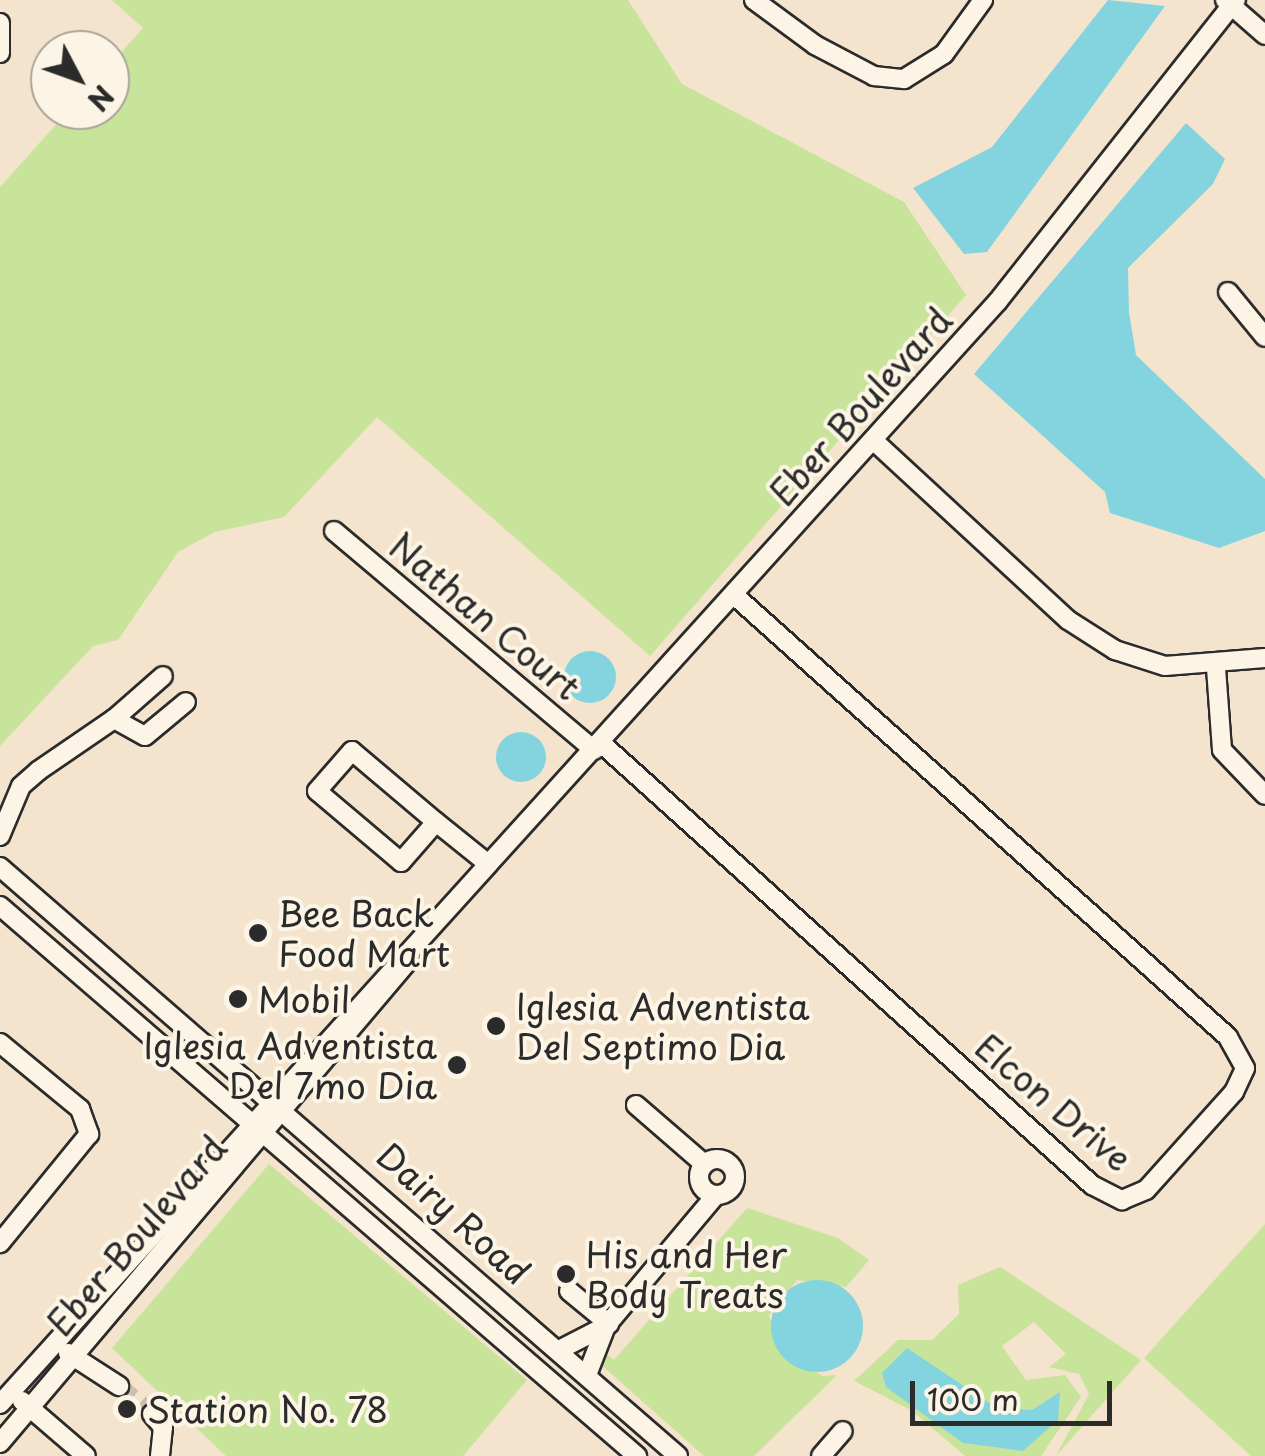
<!DOCTYPE html>
<html>
<head>
<meta charset="utf-8">
<style>
  body { margin:0 }
  #map { position:relative; width:1265px; height:1456px; overflow:hidden; background:#f5e4cd; font-family:"Playpen Sans",sans-serif }
  div>[style] { position:absolute }
  .green>* { inset:0; background:#c8e39a }
  .water>* { inset:0; background:#84d4e0 }
  .round { border-radius:50% }
  .minor-tunnel>* { height:18px; margin-top:-9px; transform-origin:0; background:repeating-linear-gradient(90deg,#cdbfad 0 18px,transparent 0 27px) }
  .roads { filter:drop-shadow(2px 0 #2b2b2b) drop-shadow(-2px 0 #2b2b2b) drop-shadow(0 2px #2b2b2b) drop-shadow(0 -2px #2b2b2b) }
  .minor>* { height:18px; margin:-9px; padding:0 9px; transform-origin:9px; border-radius:9px; background:#fcf5e5 }
  .minor>.ring { margin:-9px; padding:0; box-sizing:content-box; background:none; border:18px solid #fcf5e5; border-radius:50% }
  .dots>* { width:28px; height:28px; translate:-50% -50%; box-sizing:border-box; border:5px solid #fcf5e5; border-radius:50% }
  span { translate:-50% -50%; white-space:nowrap; text-align:center; line-height:1.15; -webkit-text-stroke:8px #fcf5e5; paint-order:stroke }
  .street-label { font-size:35px; color:#2b2b2b }
  .poi-label { font-size:35px; color:#2b2b2b }
  .left { translate:0 -50%; text-align:left }
  .right { translate:-100% -50%; text-align:right }
  .north { position:absolute; left:30px; top:30px; width:100px; height:100px; box-sizing:border-box; background:#fcf5e5; border:2px solid #a8a49b; border-radius:50%; rotate:131deg; font-size:28px; font-weight:700; line-height:40px; text-align:center; color:#2b2b2b }
  .north::after { content:''; display:block; margin:auto; width:35px; height:45px; background:#2b2b2b; clip-path:polygon(50% 0,100% 100%,50% 72%,0 100%) }
  .scale { position:absolute; left:910px; top:1381px; width:202px; height:45px; box-sizing:border-box; border:5px solid #2b2b2b; border-top:0; padding-left:12px; font-size:30px; line-height:35px; white-space:nowrap; color:#2b2b2b; -webkit-text-stroke:8px #fcf5e5; paint-order:stroke }
</style>
</head>
<body>
<div id="map">
  <div class="green">
    <div style="clip-path:polygon(112px 0,628px 0,682px 84px,904px 202px,966px 295px,650px 656px,377px 417px,284px 517px,215px 532px,178px 552px,118px 640px,93px 646px,0 746px,0 187px,69px 110px,110px 110px,110px 65px,143px 28px)"></div>
    <div style="clip-path:polygon(269px 1164px,527px 1380px,463px 1456px,226px 1456px,112px 1348px)"></div>
    <div style="clip-path:polygon(747px 1208px,838px 1238px,869px 1260px,846px 1287px,797px 1280px,769px 1315px,780px 1348px,822px 1376px,837px 1375px,754px 1456px,704px 1456px,598px 1362px,605px 1353px,614px 1360px)"></div>
    <div style="clip-path:polygon(1265px 1224px,1265px 1456px,1251px 1456px,1144px 1358px)"></div>
    <div style="clip-path:polygon(1000px 1267px,1141px 1360px,1056px 1456px,1089px 1394px,1079px 1374px,1049px 1367px,1066px 1354px,1034px 1322px,1002px 1346px,1026px 1380px,1065px 1375px,1081px 1397px,1041px 1456px,965px 1456px,911px 1410px,854px 1381px,898px 1340px,932px 1340px,959px 1314px,958px 1285px)"></div>
  </div>
  <div class="water">
    <div style="clip-path:polygon(1108px 0,1165px 6px,987px 252px,964px 254px,913px 188px,992px 147px)"></div>
    <div style="clip-path:polygon(1186px 123px,1225px 159px,1213px 184px,1128px 268px,1129px 312px,1136px 355px,1265px 479px,1265px 531px,1219px 548px,1110px 513px,1105px 492px,974px 374px)"></div>
    <div class="round" style="left:564px;top:651px;width:52px;height:52px"></div>
    <div class="round" style="left:496px;top:732px;width:50px;height:50px"></div>
    <div class="round" style="left:771px;top:1280px;width:92px;height:92px"></div>
    <div style="clip-path:polygon(907px 1348px,997px 1408px,1032px 1410px,1060px 1392px,1058px 1420px,1023px 1451px,963px 1443px,886px 1387px,882px 1373px)"></div>
  </div>
  <div class="minor-tunnel">
    <div style="left:119px;top:1386px;width:43px;rotate:40.3deg"></div>
  </div>
  <div class="roads">
    <div class="minor">
      <div style="left:754px;top:0;width:76px;rotate:36.4deg"></div>
      <div style="left:815px;top:45px;width:67px;rotate:27.7deg"></div>
      <div style="left:874px;top:76px;width:30px;rotate:6deg"></div>
      <div style="left:904px;top:79px;width:47px;rotate:-32deg"></div>
      <div style="left:944px;top:54px;width:67px;rotate:-54.2deg"></div>
      <div style="left:1225px;top:0;width:53px;rotate:41.2deg"></div>
      <div style="left:0;top:23px;width:30px;rotate:90deg"></div>
      <div style="left:1228px;top:292px;width:58px;rotate:50.6deg"></div>
      <div style="left:873px;top:440px;width:265px;rotate:42.7deg"></div>
      <div style="left:1068px;top:620px;width:56px;rotate:32.6deg"></div>
      <div style="left:1115px;top:650px;width:52px;rotate:17.7deg"></div>
      <div style="left:1165px;top:666px;width:100px;rotate:-4.6deg"></div>
      <div style="left:334px;top:531px;width:340px;rotate:40.1deg"></div>
      <div style="left:1216px;top:668px;width:82px;rotate:85.8deg"></div>
      <div style="left:1222px;top:750px;width:62px;rotate:46.3deg"></div>
      <div style="left:114px;top:719px;width:65px;rotate:-41.3deg"></div>
      <div style="left:601px;top:743px;width:661px;rotate:41.99deg"></div>
      <div style="left:1092px;top:1185px;width:34px;rotate:27deg"></div>
      <div style="left:1122px;top:1200px;width:26px;rotate:-23deg"></div>
      <div style="left:1146px;top:1190px;width:132px;rotate:-48.1deg"></div>
      <div style="left:1234px;top:1092px;width:26px;rotate:-65deg"></div>
      <div style="left:1245px;top:1068px;width:35px;rotate:-119deg"></div>
      <div style="left:1228px;top:1037px;width:663px;rotate:-138.18deg"></div>
      <div style="left:436px;top:822px;width:110px;rotate:-139.8deg"></div>
      <div style="left:352px;top:751px;width:53px;rotate:131.2deg"></div>
      <div style="left:317px;top:791px;width:110px;rotate:40.2deg"></div>
      <div style="left:401px;top:862px;width:53px;rotate:-48.8deg"></div>
      <div style="left:436px;top:822px;width:65px;rotate:38.8deg"></div>
      <div style="left:0;top:836px;width:54px;rotate:-67.2deg"></div>
      <div style="left:21px;top:786px;width:23px;rotate:-41deg"></div>
      <div style="left:38px;top:771px;width:92px;rotate:-34.4deg"></div>
      <div style="left:114px;top:719px;width:35px;rotate:29deg"></div>
      <div style="left:145px;top:736px;width:53px;rotate:-39.7deg"></div>
      <div style="left:0;top:867px;width:898px;rotate:40.98deg"></div>
      <div style="left:0;top:906px;width:842px;rotate:40.81deg"></div>
      <div style="left:0;top:1043px;width:104px;rotate:39.5deg"></div>
      <div style="left:80px;top:1109px;width:27px;rotate:70deg"></div>
      <div style="left:89px;top:1134px;width:141px;rotate:129.2deg"></div>
      <div style="left:636px;top:1105px;width:90px;rotate:40.9deg"></div>
      <div class="ring" style="left:699px;top:1159px;width:18px;height:18px"></div>
      <div style="left:569px;top:1291px;width:52px;rotate:39.5deg"></div>
      <div style="left:606px;top:1326px;width:171px;rotate:-50deg"></div>
      <div style="left:559px;top:1350px;width:53px;rotate:-27.1deg"></div>
      <div style="left:606px;top:1326px;width:53px;rotate:111.2deg"></div>
      <div style="left:68px;top:1353px;width:61px;rotate:32.9deg"></div>
      <div style="left:22px;top:1401px;width:84px;rotate:40.7deg"></div>
      <div style="left:0;top:1404px;width:1487px;rotate:-47.86deg"></div>
      <div style="left:998px;top:301px;width:384px;rotate:-51.7deg"></div>
      <div style="left:152px;top:1414px;width:17px;rotate:50deg"></div>
      <div style="left:163px;top:1427px;width:29px;rotate:96deg"></div>
      <div style="left:0;top:1443px;width:633px;rotate:-49.74deg"></div>
      <div style="left:821px;top:1456px;width:33px;rotate:-49deg"></div>
    </div>
  </div>
  <div class="dots">
    <div style="left:258px;top:933px;background:#2b2b2b"></div>
    <div style="left:238px;top:999px;background:#2b2b2b"></div>
    <div style="left:496px;top:1026px;background:#2b2b2b"></div>
    <div style="left:457px;top:1065px;background:#2b2b2b"></div>
    <div style="left:566px;top:1274px;background:#2b2b2b"></div>
    <div style="left:127px;top:1409px;background:#2b2b2b"></div>
  </div>
  <div class="street-label">
    <span style="left:860px;top:406px;rotate:-48deg">Eber Boulevard</span>
    <span style="left:485px;top:616px;rotate:40deg">Nathan Court</span>
    <span style="left:1054px;top:1102px;rotate:40deg">Elcon Drive</span>
    <span style="left:454px;top:1213px;rotate:42deg">Dairy Road</span>
    <span style="left:136px;top:1235px;rotate:-49deg">Eber Boulevard</span>
  </div>
  <div class="poi-label">
    <span class="left" style="left:278px;top:933px">Bee Back<br>Food Mart</span>
    <span class="left" style="left:258px;top:999px">Mobil</span>
    <span class="left" style="left:516px;top:1026px">Iglesia Adventista<br>Del Septimo Dia</span>
    <span class="right" style="left:437px;top:1065px">Iglesia Adventista<br>Del 7mo Dia</span>
    <span class="left" style="left:586px;top:1274px">His and Her<br>Body Treats</span>
    <span class="left" style="left:147px;top:1409px">Station No. 78</span>
  </div>
  <div class="north">N</div>
  <div class="scale">100 m</div>
</div>
</body>
</html>
